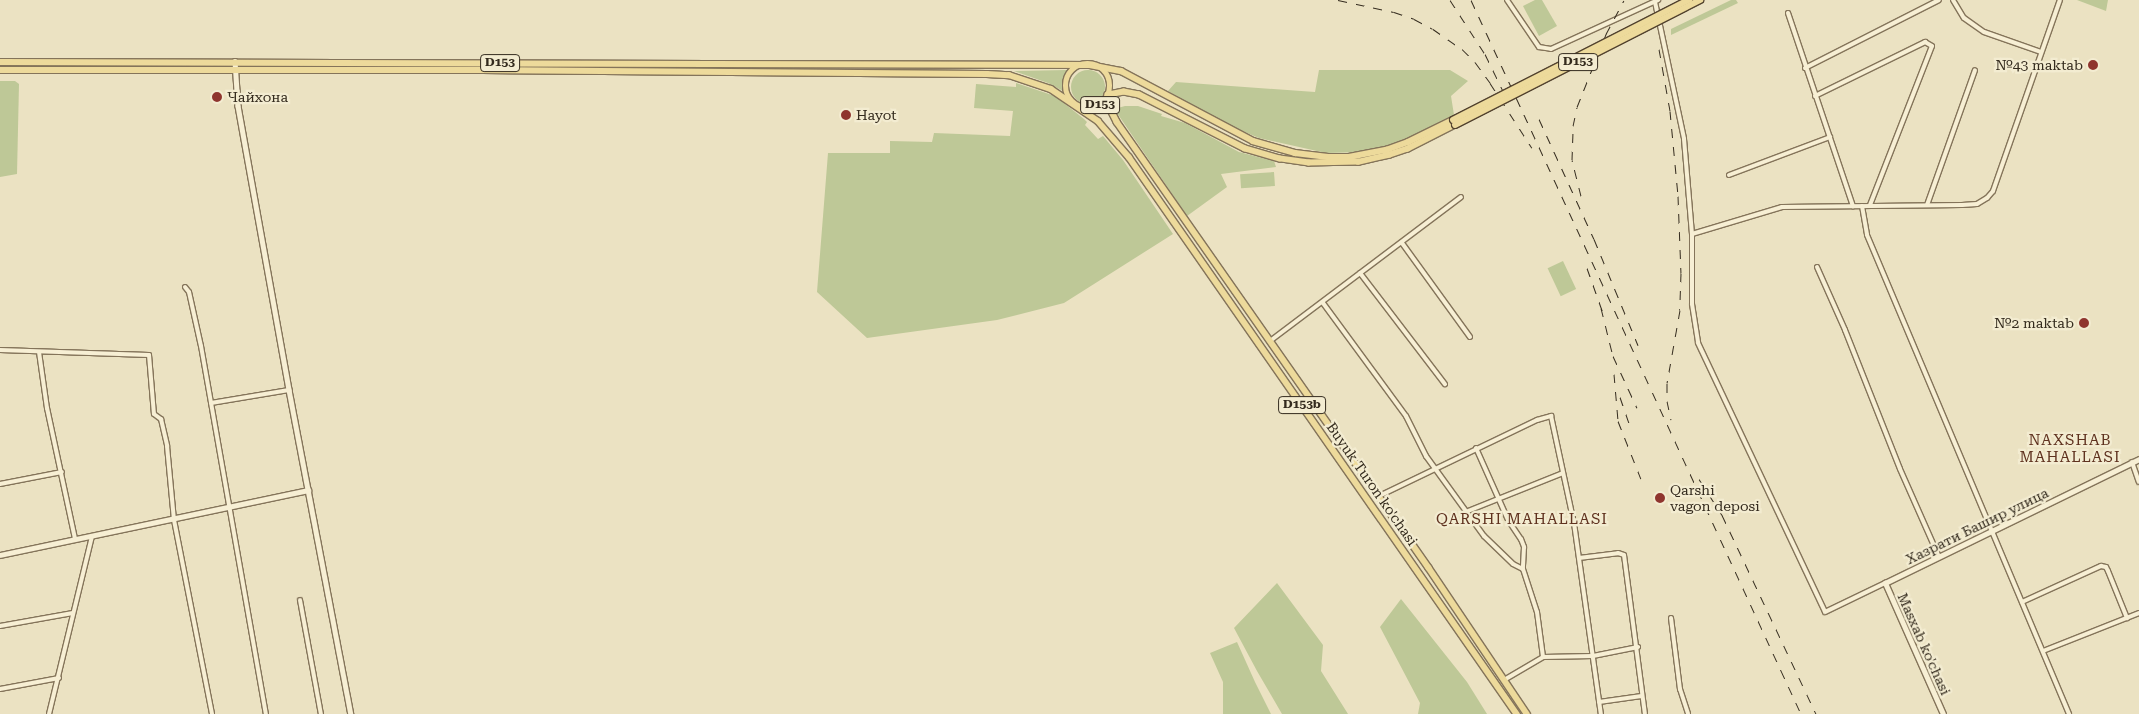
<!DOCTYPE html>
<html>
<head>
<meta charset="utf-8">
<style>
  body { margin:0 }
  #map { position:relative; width:2139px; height:714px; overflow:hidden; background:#ebe2c2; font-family:"Roboto Serif",serif }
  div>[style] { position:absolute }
  .green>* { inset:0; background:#bec897; transform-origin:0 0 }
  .round { border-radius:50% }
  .roads { filter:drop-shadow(1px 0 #84745a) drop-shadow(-1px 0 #84745a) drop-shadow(0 1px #84745a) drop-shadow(0 -1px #84745a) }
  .minor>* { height:4px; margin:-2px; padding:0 2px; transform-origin:2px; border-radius:2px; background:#f7efd4 }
  .tertiary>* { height:4.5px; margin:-2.25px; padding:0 2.25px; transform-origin:2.25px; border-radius:2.25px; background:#f7efd4 }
  .primary>* { height:5.5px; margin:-2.75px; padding:0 2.75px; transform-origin:2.75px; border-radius:2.75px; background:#edda9b }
  .primary>.ring { margin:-2.75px; padding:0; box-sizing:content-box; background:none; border:5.5px solid #edda9b; border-radius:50% }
  .rail>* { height:1px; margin-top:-0.5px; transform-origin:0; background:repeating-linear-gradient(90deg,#342b1e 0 9px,transparent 0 18px) }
  .bridges { filter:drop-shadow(1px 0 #52422e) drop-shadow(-1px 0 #52422e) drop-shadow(0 1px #52422e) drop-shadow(0 -1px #52422e) }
  .primary-bridge>* { height:5.5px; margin:-2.75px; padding:0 2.75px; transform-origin:2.75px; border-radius:2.75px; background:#edda9b }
  .dots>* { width:14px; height:14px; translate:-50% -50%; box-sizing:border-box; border:2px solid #f3ecd1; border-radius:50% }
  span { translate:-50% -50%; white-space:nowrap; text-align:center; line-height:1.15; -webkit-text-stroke:4.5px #f3ecd1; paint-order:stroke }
  .shield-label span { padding:1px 4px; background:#f3ecd1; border:1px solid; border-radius:4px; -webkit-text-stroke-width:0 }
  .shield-label { font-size:12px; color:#342b1e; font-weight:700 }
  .poi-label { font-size:14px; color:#342b1e }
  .right { translate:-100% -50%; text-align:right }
  .left { translate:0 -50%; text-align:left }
  .street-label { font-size:14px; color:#342b1e }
  .neighbourhood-label { font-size:15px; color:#5f321f; letter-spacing:1px }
</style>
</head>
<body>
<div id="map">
  <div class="green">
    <div style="clip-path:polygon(1535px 0,1542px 0,1557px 26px,1539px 36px,1523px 6px)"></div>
    <div style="clip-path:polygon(1731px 0,1736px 0,1738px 3px,1671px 35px,1671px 29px)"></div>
    <div style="clip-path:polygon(2077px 0,2108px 0,2106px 11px)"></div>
    <div style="clip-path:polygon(1067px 70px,1063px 91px,1048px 83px,1014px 71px)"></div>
    <div style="clip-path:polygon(1319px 70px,1450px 70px,1468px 81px,1451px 96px,1454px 115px,1400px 142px,1362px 152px,1326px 153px,1259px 138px,1228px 125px,1168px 91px,1176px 82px,1315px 92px)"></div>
    <div class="round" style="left:1071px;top:70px;width:34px;height:34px"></div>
    <div style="clip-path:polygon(0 81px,15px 81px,19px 84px,17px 174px,0 177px)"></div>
    <div style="clip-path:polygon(1016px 83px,1055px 96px,1084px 119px,1087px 122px,1085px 125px,1098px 139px,1103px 136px,1123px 160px,1173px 234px,1064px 303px,997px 320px,867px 338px,817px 292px,828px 153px,890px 153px,890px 141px,932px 142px,934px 133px,1010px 136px,1013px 111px,974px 108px,976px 84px,1016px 87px)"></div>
    <div style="clip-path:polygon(1125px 106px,1138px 106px,1162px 114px,1161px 116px,1185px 123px,1239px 152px,1274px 161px,1276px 167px,1221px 174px,1227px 187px,1187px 216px,1117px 113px,1118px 108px)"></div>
    <div style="left:1274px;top:172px;width:14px;height:34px;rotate:86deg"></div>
    <div style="left:1563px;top:261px;width:31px;height:17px;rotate:65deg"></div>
    <div style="clip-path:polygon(1277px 583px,1323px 645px,1321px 671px,1348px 714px,1282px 714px,1257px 671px,1234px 628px)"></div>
    <div style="clip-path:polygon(1401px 599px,1467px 682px,1487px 714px,1418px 714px,1420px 703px,1380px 627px)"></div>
    <div style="clip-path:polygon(1237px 642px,1255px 682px,1271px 714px,1223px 714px,1223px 682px,1210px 653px)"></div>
  </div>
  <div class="roads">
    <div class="minor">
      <div style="left:1507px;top:0;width:57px;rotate:55.8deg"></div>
      <div style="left:1539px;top:47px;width:12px;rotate:9deg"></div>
      <div style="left:1551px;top:49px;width:118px;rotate:-24.6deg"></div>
      <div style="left:1953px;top:0;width:21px;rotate:59deg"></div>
      <div style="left:1964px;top:18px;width:24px;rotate:35deg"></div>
      <div style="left:1984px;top:32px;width:60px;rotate:19.3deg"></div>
      <div style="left:1655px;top:2px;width:140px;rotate:78deg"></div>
      <div style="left:1684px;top:139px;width:95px;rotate:85.2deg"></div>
      <div style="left:1692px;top:234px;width:70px;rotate:90deg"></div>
      <div style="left:1692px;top:304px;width:39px;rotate:81deg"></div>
      <div style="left:1698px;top:343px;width:297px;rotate:64.7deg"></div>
      <div style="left:1825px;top:612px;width:67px;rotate:-25.8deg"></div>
      <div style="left:1788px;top:13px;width:204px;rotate:71.4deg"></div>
      <div style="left:1805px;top:68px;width:150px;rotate:-26.9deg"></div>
      <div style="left:1815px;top:96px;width:123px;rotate:-26.1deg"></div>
      <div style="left:1925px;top:42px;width:8px;rotate:30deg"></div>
      <div style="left:1932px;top:46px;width:171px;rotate:111.3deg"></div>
      <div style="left:1729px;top:175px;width:108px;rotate:-20.6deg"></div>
      <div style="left:1927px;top:205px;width:143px;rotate:-70.4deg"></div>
      <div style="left:1862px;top:206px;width:29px;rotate:80deg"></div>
      <div style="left:1867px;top:235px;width:520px;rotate:67.13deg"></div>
      <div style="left:1692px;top:234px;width:94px;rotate:-16.7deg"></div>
      <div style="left:1782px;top:207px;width:180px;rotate:-0.6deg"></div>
      <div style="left:1962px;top:205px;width:15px;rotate:-4deg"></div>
      <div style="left:1977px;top:204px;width:12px;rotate:-31deg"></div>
      <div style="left:1987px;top:198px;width:9px;rotate:-49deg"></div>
      <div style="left:1993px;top:191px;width:202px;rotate:-70.7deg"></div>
      <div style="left:1402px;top:243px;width:116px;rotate:54.1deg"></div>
      <div style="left:1817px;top:267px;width:69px;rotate:66deg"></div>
      <div style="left:1845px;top:330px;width:149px;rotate:68.4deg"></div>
      <div style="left:1900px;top:469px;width:96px;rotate:66.1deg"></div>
      <div style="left:1360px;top:273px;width:140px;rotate:52.6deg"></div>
      <div style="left:185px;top:287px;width:6px;rotate:51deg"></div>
      <div style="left:189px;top:292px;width:55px;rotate:77.5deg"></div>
      <div style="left:201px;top:346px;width:374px;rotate:80deg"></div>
      <div style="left:1323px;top:303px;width:140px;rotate:53.7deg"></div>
      <div style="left:1406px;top:416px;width:45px;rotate:63.4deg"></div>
      <div style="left:1426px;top:456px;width:99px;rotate:54.1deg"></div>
      <div style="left:1484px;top:536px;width:40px;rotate:44deg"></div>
      <div style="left:1513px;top:564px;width:11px;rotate:27deg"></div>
      <div style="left:1270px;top:341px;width:239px;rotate:-37deg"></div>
      <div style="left:0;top:350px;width:149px;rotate:1.9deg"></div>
      <div style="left:149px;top:355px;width:59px;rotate:85.2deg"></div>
      <div style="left:154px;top:414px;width:9px;rotate:36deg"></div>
      <div style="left:161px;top:419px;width:28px;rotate:77deg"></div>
      <div style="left:167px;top:446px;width:74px;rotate:84.6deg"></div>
      <div style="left:174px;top:520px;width:198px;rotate:78.9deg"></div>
      <div style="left:39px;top:352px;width:57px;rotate:81.9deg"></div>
      <div style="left:47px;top:408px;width:134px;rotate:77.9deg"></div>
      <div style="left:211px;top:403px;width:79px;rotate:-9.5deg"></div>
      <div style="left:1476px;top:448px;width:79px;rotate:66deg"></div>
      <div style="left:1508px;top:520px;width:23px;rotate:56deg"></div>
      <div style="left:1521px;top:539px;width:9px;rotate:69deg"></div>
      <div style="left:1524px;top:547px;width:22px;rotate:93deg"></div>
      <div style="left:1523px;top:569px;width:45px;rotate:72deg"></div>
      <div style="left:1537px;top:612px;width:45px;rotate:82.4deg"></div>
      <div style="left:2132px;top:462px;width:21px;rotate:71deg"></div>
      <div style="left:0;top:484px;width:63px;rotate:-11deg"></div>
      <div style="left:1377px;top:497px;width:178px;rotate:-25.7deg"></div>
      <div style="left:1537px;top:420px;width:15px;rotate:-16deg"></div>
      <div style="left:1551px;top:416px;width:109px;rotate:77.9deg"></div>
      <div style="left:1574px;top:523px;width:193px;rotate:82deg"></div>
      <div style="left:1468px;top:511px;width:102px;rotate:-21.8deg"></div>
      <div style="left:1579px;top:558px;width:39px;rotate:-7deg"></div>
      <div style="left:1618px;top:553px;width:6px;rotate:18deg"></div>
      <div style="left:1624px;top:555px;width:160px;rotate:82.5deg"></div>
      <div style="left:300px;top:600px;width:116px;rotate:79.6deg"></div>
      <div style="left:2022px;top:602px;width:87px;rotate:-24.5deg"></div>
      <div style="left:2101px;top:566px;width:5px;rotate:11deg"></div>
      <div style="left:2106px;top:567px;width:4px;rotate:63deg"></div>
      <div style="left:2108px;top:571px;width:51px;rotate:68deg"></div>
      <div style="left:1671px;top:618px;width:72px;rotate:82.8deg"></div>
      <div style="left:1680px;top:689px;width:26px;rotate:72deg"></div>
      <div style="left:0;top:626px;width:74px;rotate:-10.1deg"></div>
      <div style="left:2043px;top:651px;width:103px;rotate:-21.6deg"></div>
      <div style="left:1504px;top:680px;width:45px;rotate:-30.5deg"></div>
      <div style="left:1543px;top:657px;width:50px;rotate:-1.1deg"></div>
      <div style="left:1593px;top:656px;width:46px;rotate:-11.3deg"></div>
      <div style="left:0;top:689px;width:60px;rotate:-10.6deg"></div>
      <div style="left:1599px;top:702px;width:43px;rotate:-7.9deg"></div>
      <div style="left:49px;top:714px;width:183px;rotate:-76.4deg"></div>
    </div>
    <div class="tertiary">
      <div style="left:235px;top:61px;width:45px;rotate:86.2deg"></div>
      <div style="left:238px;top:106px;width:289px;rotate:79.8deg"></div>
      <div style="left:289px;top:390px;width:330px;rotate:79.2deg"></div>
      <div style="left:0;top:555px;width:315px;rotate:-11.9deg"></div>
      <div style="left:1943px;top:714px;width:143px;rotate:-113.9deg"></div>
      <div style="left:1885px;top:583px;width:283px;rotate:-26deg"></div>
    </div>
    <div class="primary">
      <div style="left:0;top:62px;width:1090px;rotate:0.16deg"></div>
      <div style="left:1090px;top:65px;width:32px;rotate:11deg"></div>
      <div style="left:1121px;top:71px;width:149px;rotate:27.9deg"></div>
      <div style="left:1253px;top:141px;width:44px;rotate:15.9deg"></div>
      <div style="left:1295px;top:153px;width:33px;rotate:7deg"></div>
      <div style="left:1328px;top:157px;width:21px"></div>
      <div style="left:1349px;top:157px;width:38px;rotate:-11deg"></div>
      <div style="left:1386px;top:150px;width:23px;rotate:-20deg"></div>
      <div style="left:1408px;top:142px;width:50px;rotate:-26.1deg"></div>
      <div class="ring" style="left:1066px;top:64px;width:38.5px;height:38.5px"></div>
      <div style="left:0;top:70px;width:483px"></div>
      <div style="left:483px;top:70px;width:504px;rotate:0.45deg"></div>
      <div style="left:987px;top:74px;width:22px;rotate:3deg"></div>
      <div style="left:1009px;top:75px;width:44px;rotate:18.4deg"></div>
      <div style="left:1051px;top:89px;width:57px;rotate:34.2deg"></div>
      <div style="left:1098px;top:121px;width:48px;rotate:49.3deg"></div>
      <div style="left:1129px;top:157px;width:679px;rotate:55.14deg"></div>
      <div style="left:1455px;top:125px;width:53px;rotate:152.9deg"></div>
      <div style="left:1408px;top:149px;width:19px;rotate:162deg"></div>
      <div style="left:1390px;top:155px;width:32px;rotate:167deg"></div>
      <div style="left:1359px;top:162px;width:50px;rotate:178.9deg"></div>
      <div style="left:1309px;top:163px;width:29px;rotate:-172deg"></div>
      <div style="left:1280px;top:159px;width:36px;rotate:-164deg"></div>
      <div style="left:1245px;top:149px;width:119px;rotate:-153deg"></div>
      <div style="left:1139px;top:95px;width:15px;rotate:-169deg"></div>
      <div style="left:1124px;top:92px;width:16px;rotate:169deg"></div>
      <div style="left:1108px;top:95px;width:13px;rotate:81deg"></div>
      <div style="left:1110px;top:108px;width:16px;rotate:63deg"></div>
      <div style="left:1117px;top:122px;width:544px;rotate:55.03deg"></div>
      <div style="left:1429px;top:568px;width:176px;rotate:56.1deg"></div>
    </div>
  </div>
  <div class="rail">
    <div style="left:1338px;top:0;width:57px;rotate:12.1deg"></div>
    <div style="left:1394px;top:12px;width:21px;rotate:19deg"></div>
    <div style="left:1414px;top:19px;width:21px;rotate:28deg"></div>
    <div style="left:1433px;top:29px;width:35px;rotate:35deg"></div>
    <div style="left:1462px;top:49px;width:18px;rotate:45deg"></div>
    <div style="left:1475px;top:62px;width:26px;rotate:54deg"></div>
    <div style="left:1490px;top:83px;width:77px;rotate:57.1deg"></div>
    <div style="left:1450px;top:0;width:64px;rotate:57.1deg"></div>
    <div style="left:1485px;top:54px;width:46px;rotate:64deg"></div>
    <div style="left:1471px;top:0;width:787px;rotate:65.19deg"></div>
    <div style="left:1659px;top:49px;width:63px;rotate:79.9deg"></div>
    <div style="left:1670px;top:111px;width:85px;rotate:84.6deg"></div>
    <div style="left:1678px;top:196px;width:77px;rotate:87.8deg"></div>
    <div style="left:1681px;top:273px;width:37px;rotate:92deg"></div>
    <div style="left:1680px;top:310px;width:74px;rotate:100.1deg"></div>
    <div style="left:1667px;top:383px;width:18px;rotate:90deg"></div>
    <div style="left:1667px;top:401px;width:19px;rotate:78deg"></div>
    <div style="left:1539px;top:119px;width:132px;rotate:65.4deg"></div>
    <div style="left:1594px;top:239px;width:115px;rotate:67.5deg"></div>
    <div style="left:1581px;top:196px;width:37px;rotate:-104deg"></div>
    <div style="left:1572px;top:160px;width:34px;rotate:-88deg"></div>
    <div style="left:1573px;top:126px;width:19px;rotate:-78deg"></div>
    <div style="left:1577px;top:107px;width:79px;rotate:-68.3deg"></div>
    <div style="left:1606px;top:34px;width:38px;rotate:-62deg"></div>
    <div style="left:1587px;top:268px;width:48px;rotate:70.4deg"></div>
    <div style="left:1601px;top:308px;width:49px;rotate:76deg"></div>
    <div style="left:1613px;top:356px;width:57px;rotate:65.2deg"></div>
    <div style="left:1614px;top:374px;width:47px;rotate:85.1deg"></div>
    <div style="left:1618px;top:421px;width:62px;rotate:68.4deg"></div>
    <div style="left:1620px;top:397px;width:34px;rotate:71deg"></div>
    <div style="left:1699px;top:479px;width:43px;rotate:57.4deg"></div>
    <div style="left:1722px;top:515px;width:220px;rotate:64.7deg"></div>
  </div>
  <div class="bridges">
    <div class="primary-bridge">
      <div style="left:1453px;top:120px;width:265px;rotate:-27deg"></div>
      <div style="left:1455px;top:125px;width:275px;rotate:-27deg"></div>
    </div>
  </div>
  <div class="dots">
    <div style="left:2093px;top:65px;background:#8f352e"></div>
    <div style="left:217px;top:97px;background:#8f352e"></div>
    <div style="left:846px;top:115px;background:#8f352e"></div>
    <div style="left:2084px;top:323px;background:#8f352e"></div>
    <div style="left:1660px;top:498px;background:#8f352e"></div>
  </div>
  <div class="shield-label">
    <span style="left:1578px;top:62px">D153</span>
    <span style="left:500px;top:63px">D153</span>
    <span style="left:1100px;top:105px">D153</span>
    <span style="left:1302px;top:405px">D153b</span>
  </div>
  <div class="poi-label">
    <span class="right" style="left:2083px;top:65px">№43 maktab</span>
    <span class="left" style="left:227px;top:97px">Чайхона</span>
    <span class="left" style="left:856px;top:115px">Hayot</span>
    <span class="right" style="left:2074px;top:323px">№2 maktab</span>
    <span class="left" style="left:1670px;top:498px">Qarshi<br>vagon deposi</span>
  </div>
  <div class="street-label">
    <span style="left:1372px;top:484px;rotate:55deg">Buyuk Turon ko'chasi</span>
    <span style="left:1977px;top:526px;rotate:-26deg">Хазрати Башир улица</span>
    <span style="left:1924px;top:644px;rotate:66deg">Masxab ko'chasi</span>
  </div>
  <div class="neighbourhood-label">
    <span style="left:2070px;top:449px">NAXSHAB<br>MAHALLASI</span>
    <span style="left:1522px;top:520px">QARSHI MAHALLASI</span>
  </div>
</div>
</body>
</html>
